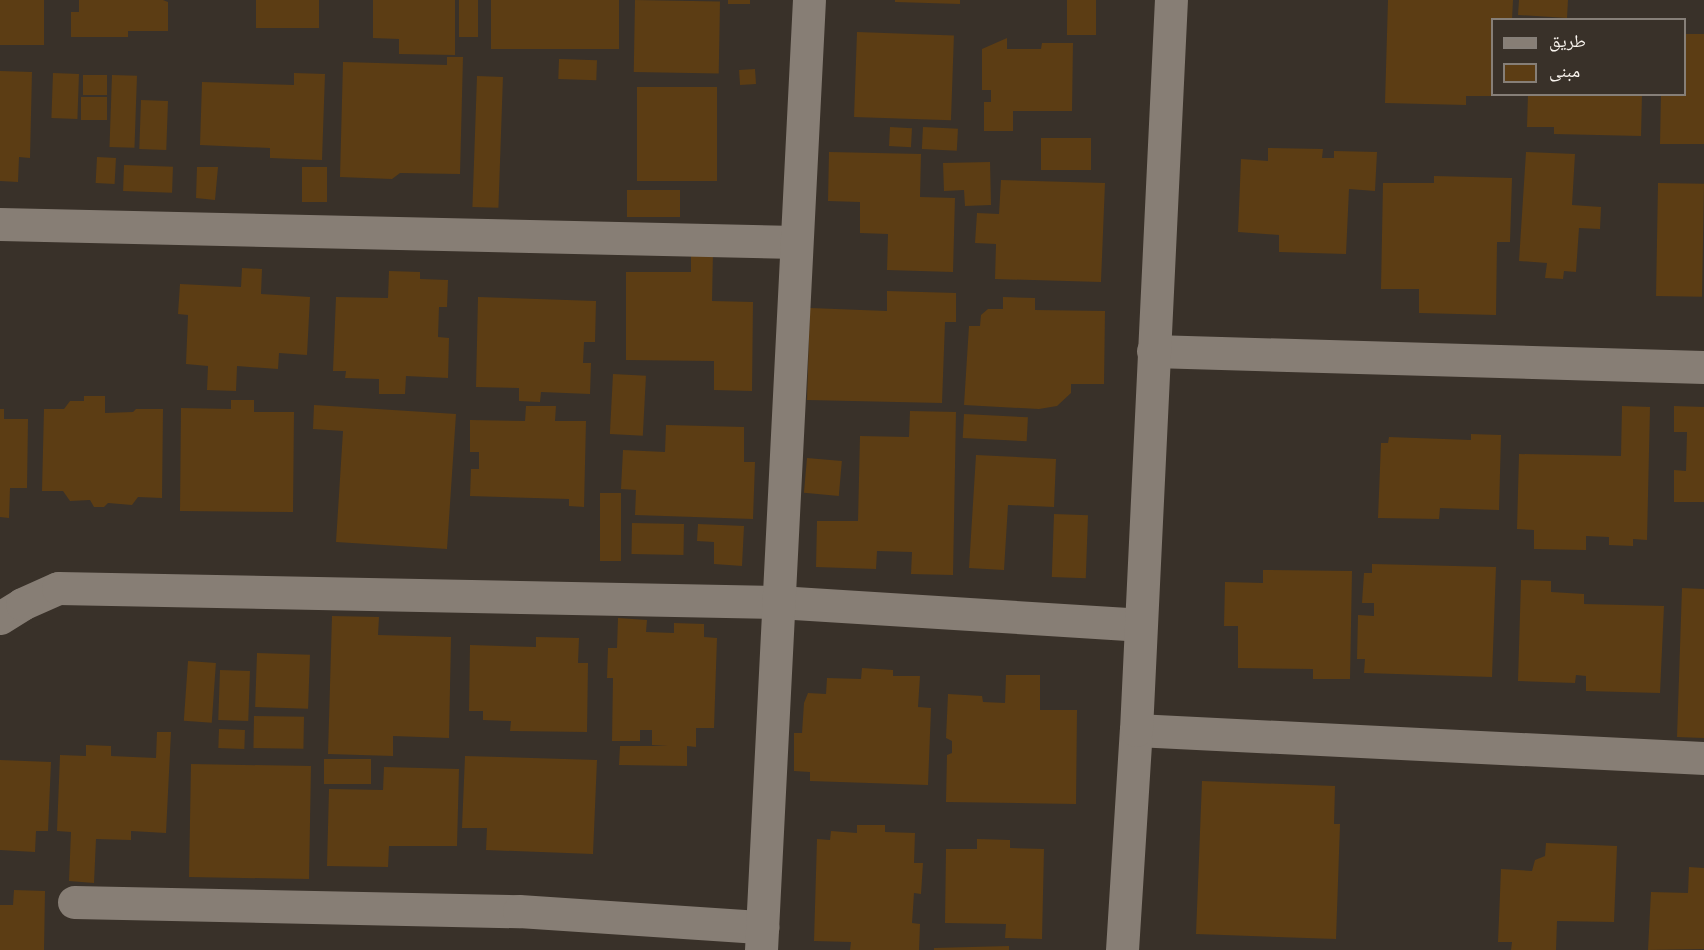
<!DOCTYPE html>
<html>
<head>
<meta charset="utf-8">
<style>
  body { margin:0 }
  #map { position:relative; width:1704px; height:950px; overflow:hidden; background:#393129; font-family:"PT Sans Narrow","Noto Naskh Arabic",sans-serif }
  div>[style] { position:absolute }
  .building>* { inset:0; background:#5c3d14; transform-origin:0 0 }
  .street>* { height:33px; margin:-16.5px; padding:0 16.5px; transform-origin:16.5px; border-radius:16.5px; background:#877e75 }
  span { translate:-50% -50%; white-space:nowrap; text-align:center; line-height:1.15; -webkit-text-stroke:5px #393129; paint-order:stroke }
  .legend { position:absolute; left:1491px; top:18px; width:195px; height:78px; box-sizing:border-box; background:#393129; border:2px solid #867f78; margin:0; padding:8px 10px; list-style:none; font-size:18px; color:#f9f4ee }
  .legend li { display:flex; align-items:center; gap:12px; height:30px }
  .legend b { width:30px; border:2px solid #867f78 }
</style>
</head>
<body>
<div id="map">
  <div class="building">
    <div style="left:0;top:0;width:44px;height:45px"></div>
    <div style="clip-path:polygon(79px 0,163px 0,168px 2px,168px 31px,128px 31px,128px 37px,71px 37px,71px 12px,79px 12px)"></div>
    <div style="left:256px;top:0;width:63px;height:28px"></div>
    <div style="clip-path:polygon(373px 0,455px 0,455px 55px,399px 54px,399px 39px,373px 38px)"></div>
    <div style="left:459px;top:0;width:19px;height:37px"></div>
    <div style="left:491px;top:0;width:128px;height:49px"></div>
    <div style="left:635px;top:0;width:85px;height:72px;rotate:1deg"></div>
    <div style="left:728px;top:0;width:22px;height:4px"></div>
    <div style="clip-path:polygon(895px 0,960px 0,960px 4px,895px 2px)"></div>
    <div style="left:1067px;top:0;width:29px;height:35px"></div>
    <div style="clip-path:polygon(1388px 0,1513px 0,1512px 20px,1492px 20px,1492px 96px,1466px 96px,1466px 105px,1385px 103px)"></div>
    <div style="clip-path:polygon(1519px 0,1568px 0,1567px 18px,1518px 15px)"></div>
    <div style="left:857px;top:32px;width:97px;height:85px;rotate:2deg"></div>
    <div style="clip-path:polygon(1684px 34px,1704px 34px,1704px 144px,1660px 144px,1661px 94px,1684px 94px)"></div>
    <div style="clip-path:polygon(1007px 38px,1007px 49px,1041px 49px,1042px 43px,1073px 43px,1072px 111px,1013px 111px,1013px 131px,984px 131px,984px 102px,991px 102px,991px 90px,982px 90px,982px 49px)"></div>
    <div style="clip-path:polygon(447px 57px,463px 57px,460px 174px,400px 173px,392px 179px,340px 177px,343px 62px,447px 65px)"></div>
    <div style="left:559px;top:59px;width:38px;height:20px;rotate:2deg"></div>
    <div style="left:755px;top:69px;width:15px;height:16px;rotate:86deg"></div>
    <div style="clip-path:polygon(0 71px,32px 72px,30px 158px,19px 157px,18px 182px,0 181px)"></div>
    <div style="left:53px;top:73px;width:26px;height:45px;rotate:2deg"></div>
    <div style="clip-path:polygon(294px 73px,325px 74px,322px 160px,270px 158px,270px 148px,200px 145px,202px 82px,294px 85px)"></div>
    <div style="left:83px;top:75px;width:24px;height:20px"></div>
    <div style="left:112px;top:75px;width:25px;height:72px;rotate:2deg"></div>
    <div style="left:477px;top:76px;width:26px;height:131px;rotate:2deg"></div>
    <div style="left:637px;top:87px;width:80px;height:94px"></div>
    <div style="clip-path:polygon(1528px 94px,1642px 94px,1641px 136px,1554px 134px,1554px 127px,1527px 127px)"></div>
    <div style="left:81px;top:97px;width:26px;height:23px"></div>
    <div style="left:141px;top:100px;width:27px;height:49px;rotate:2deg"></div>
    <div style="left:890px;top:127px;width:22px;height:19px;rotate:3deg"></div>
    <div style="left:923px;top:127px;width:35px;height:22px;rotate:3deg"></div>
    <div style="left:1041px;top:138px;width:50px;height:32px"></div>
    <div style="clip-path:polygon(1268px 148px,1323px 149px,1322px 158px,1334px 158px,1334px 151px,1377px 152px,1375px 191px,1349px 189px,1346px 254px,1279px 252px,1279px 235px,1238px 232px,1241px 159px,1268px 161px)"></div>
    <div style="clip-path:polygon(829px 152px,921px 154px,920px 197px,955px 198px,953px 272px,887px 270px,888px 234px,860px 233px,860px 202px,828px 201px)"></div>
    <div style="clip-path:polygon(1526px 152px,1575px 154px,1572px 205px,1601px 207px,1600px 229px,1579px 228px,1576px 272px,1564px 271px,1563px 279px,1545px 278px,1547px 263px,1519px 261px)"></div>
    <div style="left:97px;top:157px;width:19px;height:26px;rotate:3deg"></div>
    <div style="clip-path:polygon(990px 162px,991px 205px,965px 206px,964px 190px,944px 191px,943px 163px)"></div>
    <div style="left:124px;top:165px;width:49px;height:26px;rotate:2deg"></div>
    <div style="clip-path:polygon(197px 167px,218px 167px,215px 200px,196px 198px)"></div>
    <div style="left:302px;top:167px;width:25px;height:35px"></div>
    <div style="clip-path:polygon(1434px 176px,1512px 178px,1510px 242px,1497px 242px,1496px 315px,1419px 313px,1419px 289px,1381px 289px,1383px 183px,1434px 183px)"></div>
    <div style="clip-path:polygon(1001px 180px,1105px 183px,1101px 282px,995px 279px,996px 244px,975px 243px,977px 213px,999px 214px)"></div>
    <div style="left:1658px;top:183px;width:46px;height:113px;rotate:1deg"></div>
    <div style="left:627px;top:190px;width:53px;height:27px"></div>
    <div style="clip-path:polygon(691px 252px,713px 252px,712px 301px,753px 302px,752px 391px,714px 390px,714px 361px,626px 360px,626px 272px,691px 272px)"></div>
    <div style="clip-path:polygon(242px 268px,262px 269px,261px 294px,310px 297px,307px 355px,279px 353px,278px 369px,237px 366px,236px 391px,207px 390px,208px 366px,186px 364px,188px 315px,178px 314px,180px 284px,241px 287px)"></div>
    <div style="clip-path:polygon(389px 271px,420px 272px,420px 279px,448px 280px,447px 307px,439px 307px,438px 337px,449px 338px,448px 378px,406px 376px,405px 394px,379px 394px,379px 379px,345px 378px,346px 371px,333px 371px,336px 297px,388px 298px)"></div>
    <div style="clip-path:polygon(887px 291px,956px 293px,956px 322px,945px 322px,942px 403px,807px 400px,810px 308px,887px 311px)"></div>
    <div style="clip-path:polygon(478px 297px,596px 301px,595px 342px,584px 342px,583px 363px,591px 363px,590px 394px,541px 392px,540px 402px,519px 401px,519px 388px,476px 387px)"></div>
    <div style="clip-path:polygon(1003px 297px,1035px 298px,1035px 310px,1105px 311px,1104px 384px,1071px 384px,1071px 393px,1057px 406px,1039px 409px,964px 405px,969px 326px,980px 326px,981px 315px,988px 309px,1003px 309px)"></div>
    <div style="left:613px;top:374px;width:33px;height:60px;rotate:3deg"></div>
    <div style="clip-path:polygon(84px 396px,105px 396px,105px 413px,133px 412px,136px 409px,163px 409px,162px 498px,138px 497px,132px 505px,108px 503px,104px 507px,94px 507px,90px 500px,70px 501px,63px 491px,42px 491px,44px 409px,64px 409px,70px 401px,84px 401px)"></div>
    <div style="clip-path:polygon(231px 400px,254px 400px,254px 412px,294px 412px,293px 512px,180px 511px,181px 408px,231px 409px)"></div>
    <div style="clip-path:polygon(314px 405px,456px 414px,447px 549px,336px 542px,343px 431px,313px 429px)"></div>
    <div style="clip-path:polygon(526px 406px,556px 406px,555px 421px,586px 421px,584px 507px,569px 506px,569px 499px,470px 496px,471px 469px,479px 469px,479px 452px,470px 452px,470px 420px,525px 421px)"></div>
    <div style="clip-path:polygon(1622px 406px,1650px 407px,1647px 540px,1633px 539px,1633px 546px,1609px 545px,1609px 537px,1586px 536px,1586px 550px,1534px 549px,1534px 530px,1517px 529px,1519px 454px,1621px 456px)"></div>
    <div style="clip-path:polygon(1674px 406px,1704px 407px,1704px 502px,1674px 502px,1674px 470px,1686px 471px,1687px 432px,1674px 432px)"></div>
    <div style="clip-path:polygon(0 409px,4px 409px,4px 419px,28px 419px,27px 488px,10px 488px,9px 518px,0 517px)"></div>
    <div style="clip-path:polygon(910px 411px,956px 412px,953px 575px,911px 574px,912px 552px,877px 551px,876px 569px,816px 567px,817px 521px,858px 521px,860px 436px,909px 437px)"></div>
    <div style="left:964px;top:414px;width:64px;height:24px;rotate:3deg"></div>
    <div style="clip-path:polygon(666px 425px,744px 427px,744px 462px,755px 462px,753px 519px,635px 515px,636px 490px,621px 489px,623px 450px,665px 452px)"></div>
    <div style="clip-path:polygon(1471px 434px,1501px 435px,1499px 510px,1440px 508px,1439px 519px,1378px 518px,1381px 443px,1388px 443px,1389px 437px,1471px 440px)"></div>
    <div style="clip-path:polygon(976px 455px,1056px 459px,1054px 507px,1008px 505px,1004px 570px,969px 568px)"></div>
    <div style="left:807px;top:458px;width:35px;height:35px;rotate:5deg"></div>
    <div style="left:600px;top:493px;width:21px;height:68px"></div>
    <div style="left:1054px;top:514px;width:34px;height:63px;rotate:2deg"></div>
    <div style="left:632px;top:523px;width:52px;height:31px;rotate:1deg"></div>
    <div style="clip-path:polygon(698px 524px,744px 526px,742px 566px,714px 564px,714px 542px,697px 541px)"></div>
    <div style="clip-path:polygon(1372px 564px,1496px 567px,1492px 677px,1364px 673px,1365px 659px,1357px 659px,1358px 615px,1374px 616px,1374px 603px,1362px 603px,1364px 573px,1372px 573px)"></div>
    <div style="clip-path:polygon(1263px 570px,1352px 571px,1350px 679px,1313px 679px,1313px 669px,1238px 668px,1238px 626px,1224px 626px,1225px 582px,1263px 583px)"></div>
    <div style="clip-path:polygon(1521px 580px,1551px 581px,1551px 592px,1584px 594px,1584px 604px,1664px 606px,1660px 693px,1586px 691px,1586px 676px,1576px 675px,1575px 683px,1518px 681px)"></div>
    <div style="clip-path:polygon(1682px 588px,1704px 589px,1704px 738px,1677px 737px)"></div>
    <div style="clip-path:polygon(332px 616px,379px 617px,378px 635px,451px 637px,449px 738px,393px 736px,393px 756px,328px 754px)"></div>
    <div style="clip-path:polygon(618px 618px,647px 620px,646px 632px,674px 633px,674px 623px,704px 624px,704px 637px,717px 638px,714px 728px,696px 728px,696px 747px,687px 746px,687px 766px,619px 765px,620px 746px,668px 746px,652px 745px,652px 730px,640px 730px,640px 741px,612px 741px,613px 678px,607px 678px,608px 648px,617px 648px)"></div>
    <div style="clip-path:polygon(536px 637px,579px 638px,578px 663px,588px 663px,587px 732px,510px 731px,511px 721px,483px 720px,483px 711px,469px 711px,470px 645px,536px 647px)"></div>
    <div style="left:257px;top:653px;width:53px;height:54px;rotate:2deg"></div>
    <div style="left:188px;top:661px;width:28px;height:60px;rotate:4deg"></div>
    <div style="clip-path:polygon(862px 668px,893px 670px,893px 676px,920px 676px,918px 707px,931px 708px,928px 785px,810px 781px,810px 772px,794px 771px,794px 733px,802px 733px,804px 703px,808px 693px,826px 694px,827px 678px,861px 679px)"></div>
    <div style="left:220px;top:670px;width:30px;height:50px;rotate:2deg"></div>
    <div style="clip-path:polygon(1006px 675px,1040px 675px,1040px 710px,1077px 710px,1076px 804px,946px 802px,947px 755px,952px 753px,952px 741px,946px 738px,948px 694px,982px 696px,983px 702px,1005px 703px)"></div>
    <div style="left:254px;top:716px;width:50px;height:32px;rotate:1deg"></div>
    <div style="left:219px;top:729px;width:26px;height:19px;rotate:2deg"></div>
    <div style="clip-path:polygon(157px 732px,171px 732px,166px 833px,131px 831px,131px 840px,96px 839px,94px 883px,69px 881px,71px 832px,57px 831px,60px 755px,86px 756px,86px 745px,111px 746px,111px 756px,156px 758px)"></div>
    <div style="clip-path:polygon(465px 756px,597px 760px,593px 854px,486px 850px,487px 828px,462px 828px)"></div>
    <div style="left:324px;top:759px;width:47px;height:25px"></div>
    <div style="clip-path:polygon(0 760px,51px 762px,48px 831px,36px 831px,35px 852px,0 850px)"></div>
    <div style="left:191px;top:764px;width:120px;height:113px;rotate:1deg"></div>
    <div style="clip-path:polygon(384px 767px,459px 769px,457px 846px,389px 846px,388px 867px,327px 866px,329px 789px,383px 790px)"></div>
    <div style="clip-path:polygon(1202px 781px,1335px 786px,1334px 824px,1340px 824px,1336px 939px,1196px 934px)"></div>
    <div style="clip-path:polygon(857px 825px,885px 825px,885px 832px,915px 833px,914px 863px,923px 863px,921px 894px,914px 893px,912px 923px,920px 924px,919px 950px,850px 950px,851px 942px,814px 941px,817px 839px,830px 840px,831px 831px,857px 833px)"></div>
    <div style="clip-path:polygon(977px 839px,1010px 840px,1010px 848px,1044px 849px,1042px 939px,1005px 938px,1006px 924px,945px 923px,946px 849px,977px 849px)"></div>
    <div style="clip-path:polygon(1546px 843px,1617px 846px,1614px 922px,1557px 921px,1556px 950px,1511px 950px,1512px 942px,1498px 942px,1501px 869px,1532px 871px,1535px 860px,1545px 856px)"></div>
    <div style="clip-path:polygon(1689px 867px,1704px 868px,1704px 949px,1648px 950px,1651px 892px,1688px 893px)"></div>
    <div style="clip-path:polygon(14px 890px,45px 891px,44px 950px,0 950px,0 905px,13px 905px)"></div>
    <div style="clip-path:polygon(1009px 946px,1009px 950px,934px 950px,934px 948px)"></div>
  </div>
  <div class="street">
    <div style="left:0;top:224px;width:796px;rotate:1.3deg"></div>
    <div style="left:1153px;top:351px;width:551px;rotate:1.66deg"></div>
    <div style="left:0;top:618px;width:26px;rotate:-32deg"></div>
    <div style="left:22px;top:604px;width:39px;rotate:-24deg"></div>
    <div style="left:58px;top:588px;width:720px;rotate:1.11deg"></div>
    <div style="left:778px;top:602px;width:362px;rotate:3.6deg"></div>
    <div style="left:1136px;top:730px;width:569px;rotate:2.82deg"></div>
    <div style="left:74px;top:902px;width:445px;rotate:1.2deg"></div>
    <div style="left:519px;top:911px;width:244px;rotate:3.8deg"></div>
    <div style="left:761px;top:950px;width:951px;rotate:-87.11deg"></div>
    <div style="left:1122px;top:950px;width:220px;rotate:-86.4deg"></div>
    <div style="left:1136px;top:730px;width:731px;rotate:-87.26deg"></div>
  </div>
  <ul class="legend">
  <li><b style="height:8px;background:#877e75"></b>طريق</li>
  <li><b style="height:16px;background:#5c3d14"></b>مبنى</li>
  </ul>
</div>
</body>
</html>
